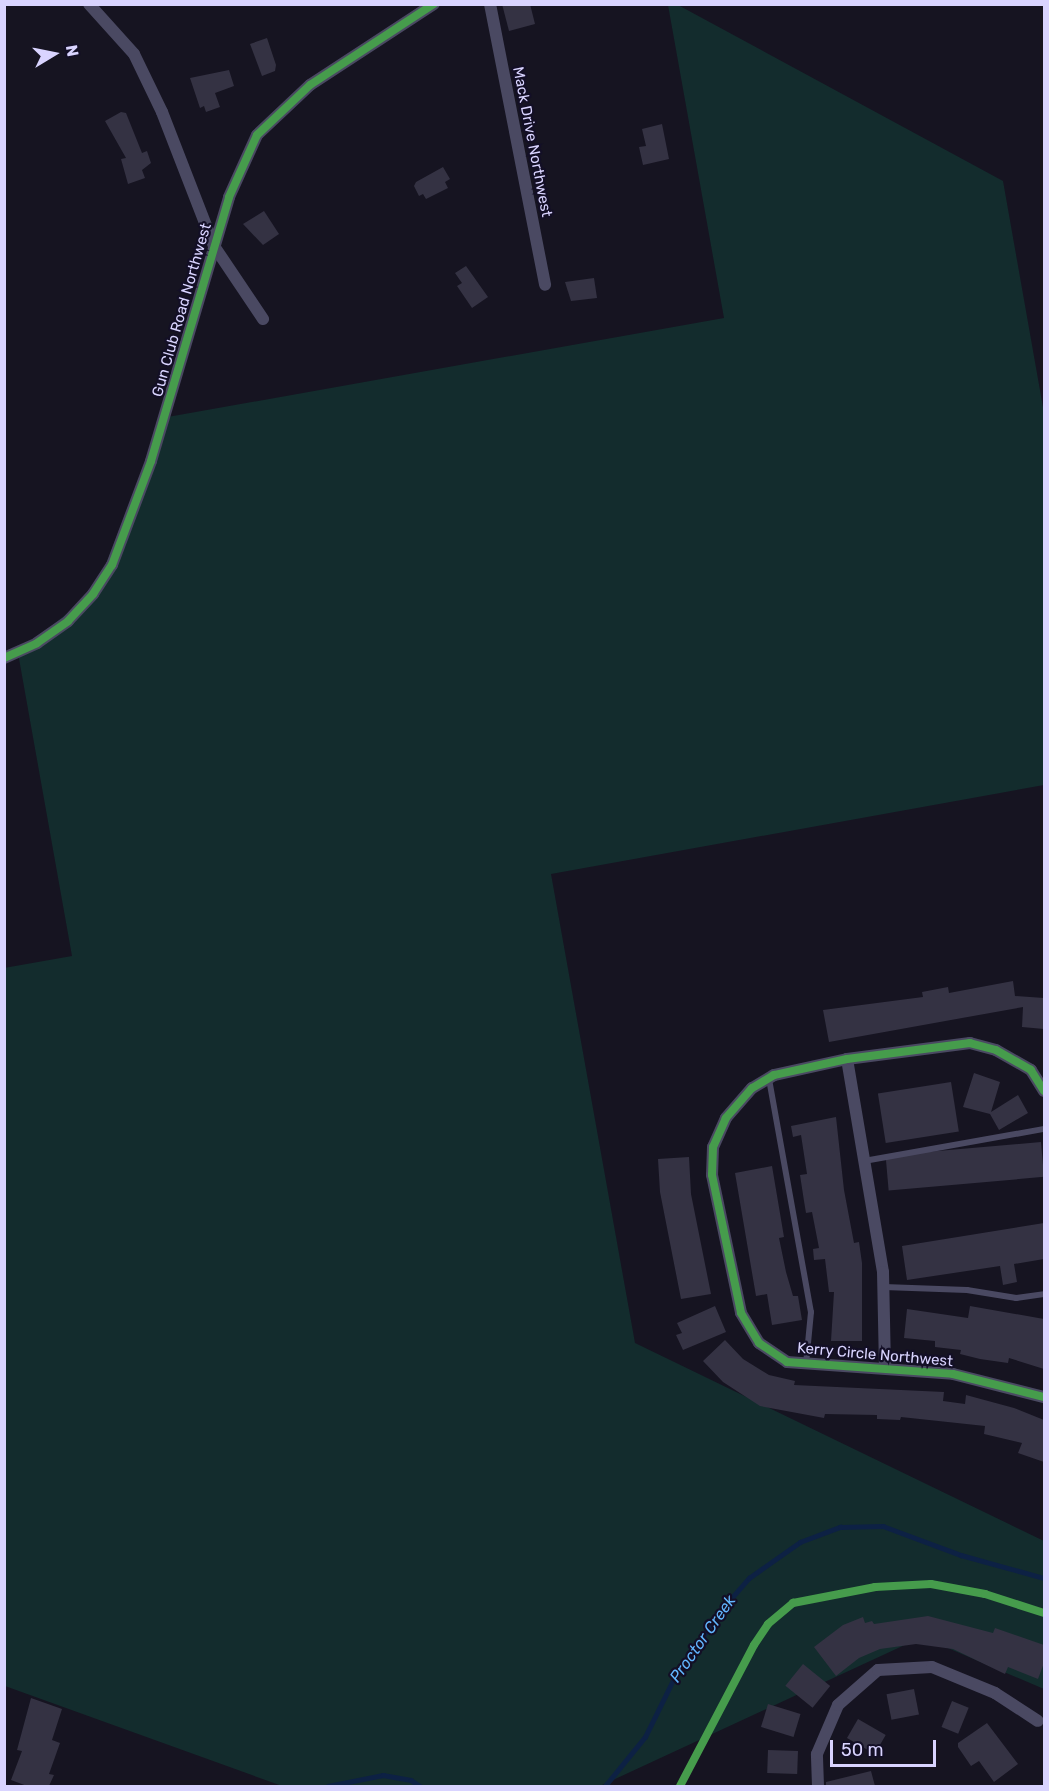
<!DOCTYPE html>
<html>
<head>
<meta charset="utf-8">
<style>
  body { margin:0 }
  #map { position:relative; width:1049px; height:1791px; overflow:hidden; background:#161421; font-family:Rubik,sans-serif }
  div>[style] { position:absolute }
  .green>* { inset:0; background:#132c2d }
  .stream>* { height:4.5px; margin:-2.25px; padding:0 2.25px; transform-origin:2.25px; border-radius:2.25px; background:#0d2144 }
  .building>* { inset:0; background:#343243; transform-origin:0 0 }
  .service>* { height:6px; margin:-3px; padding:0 3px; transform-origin:3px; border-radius:3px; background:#4a4962 }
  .minor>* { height:12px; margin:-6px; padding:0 6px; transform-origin:6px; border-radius:6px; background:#4a4962 }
  .cycleway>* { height:8px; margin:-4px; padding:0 4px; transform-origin:4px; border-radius:4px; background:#469c4c }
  span { translate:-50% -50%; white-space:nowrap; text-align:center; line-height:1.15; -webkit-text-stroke:4.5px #130f26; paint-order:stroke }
  .street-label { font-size:15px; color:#d9d4ff }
  .water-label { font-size:16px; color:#62b6ff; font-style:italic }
  .frame { position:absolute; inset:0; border:6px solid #d9d4ff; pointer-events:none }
  .north { position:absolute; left:24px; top:24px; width:60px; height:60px; -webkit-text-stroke:4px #130f26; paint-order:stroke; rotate:80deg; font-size:16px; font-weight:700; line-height:24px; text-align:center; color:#d9d4ff }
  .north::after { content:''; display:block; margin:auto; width:21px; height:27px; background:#d9d4ff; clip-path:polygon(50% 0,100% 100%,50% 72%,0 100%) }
  .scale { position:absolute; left:830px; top:1740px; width:106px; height:27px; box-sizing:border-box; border:3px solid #d9d4ff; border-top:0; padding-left:8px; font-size:18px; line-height:21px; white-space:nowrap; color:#d9d4ff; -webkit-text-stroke:4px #130f26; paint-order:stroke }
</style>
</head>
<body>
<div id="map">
  <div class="green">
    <div style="clip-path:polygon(668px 5px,678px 5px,1003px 181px,1044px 413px,1044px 785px,551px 874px,635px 1343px,1044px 1541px,1044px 1689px,922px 1637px,600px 1786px,282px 1786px,5px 1686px,4px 968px,72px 956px,18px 653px,96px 590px,162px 418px,724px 318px)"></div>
  </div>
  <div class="stream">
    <div style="left:328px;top:1786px;width:56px;rotate:-11.3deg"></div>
    <div style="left:383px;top:1775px;width:28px;rotate:10deg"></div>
    <div style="left:411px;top:1780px;width:11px;rotate:34deg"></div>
    <div style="left:605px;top:1786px;width:63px;rotate:-50.8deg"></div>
    <div style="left:645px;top:1737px;width:64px;rotate:-63.8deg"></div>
    <div style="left:673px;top:1680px;width:85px;rotate:-55.6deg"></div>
    <div style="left:721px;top:1610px;width:43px;rotate:-48.8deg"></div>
    <div style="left:749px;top:1578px;width:62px;rotate:-35.2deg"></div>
    <div style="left:800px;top:1542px;width:43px;rotate:-20.6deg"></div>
    <div style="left:840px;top:1527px;width:43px;rotate:-1.3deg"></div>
    <div style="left:883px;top:1526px;width:83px;rotate:20.4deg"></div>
    <div style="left:961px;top:1555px;width:86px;rotate:15.5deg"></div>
  </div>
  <div class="building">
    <div style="clip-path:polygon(502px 4px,530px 4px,535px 24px,509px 31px)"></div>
    <div style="clip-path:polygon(267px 38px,276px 65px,275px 71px,262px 76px,250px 44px)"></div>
    <div style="clip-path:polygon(229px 70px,234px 86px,215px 93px,220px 107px,206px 112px,204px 106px,200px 108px,190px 78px)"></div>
    <div style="clip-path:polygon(121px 112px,126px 113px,142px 153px,147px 151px,151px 163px,142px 170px,145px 178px,128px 184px,121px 159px,126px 158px,105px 121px)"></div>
    <div style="clip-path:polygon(662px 124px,669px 159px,643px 165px,639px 147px,646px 146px,642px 129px)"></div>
    <div style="clip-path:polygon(443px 167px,450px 179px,445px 182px,448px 188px,426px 199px,423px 194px,419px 196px,414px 186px,416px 182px)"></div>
    <div style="clip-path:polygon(264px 211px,279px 234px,263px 245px,243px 224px)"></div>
    <div style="clip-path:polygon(466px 266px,488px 297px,472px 308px,457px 286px,462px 283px,455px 273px)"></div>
    <div style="clip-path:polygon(594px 278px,597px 298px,571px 301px,565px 282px)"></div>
    <div style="clip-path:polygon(1013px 981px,1015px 996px,1044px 998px,1044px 1029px,1022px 1027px,1023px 1007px,829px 1042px,823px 1010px,923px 997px,922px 992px,948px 987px,949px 993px)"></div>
    <div style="clip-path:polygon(974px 1073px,1000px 1082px,991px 1112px,1018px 1095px,1028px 1113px,999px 1130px,990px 1114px,963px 1107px)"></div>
    <div style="left:951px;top:1082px;width:50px;height:74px;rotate:81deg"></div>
    <div style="clip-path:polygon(836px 1117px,844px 1190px,854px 1243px,859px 1242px,862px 1263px,862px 1341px,831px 1341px,834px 1292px,829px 1292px,825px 1259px,814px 1260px,813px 1249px,819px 1248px,812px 1212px,806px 1213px,804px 1201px,800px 1175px,807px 1174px,801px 1135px,793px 1137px,791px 1126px)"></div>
    <div style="left:1041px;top:1142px;width:35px;height:156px;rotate:85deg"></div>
    <div style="clip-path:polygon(689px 1157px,691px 1194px,711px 1294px,681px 1299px,660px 1192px,658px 1159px)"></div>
    <div style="clip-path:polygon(772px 1166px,784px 1237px,779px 1238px,786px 1272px,793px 1296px,798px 1296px,802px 1320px,772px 1325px,767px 1294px,756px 1296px,735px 1173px)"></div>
    <div style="clip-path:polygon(1044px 1223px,1044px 1259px,1014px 1264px,1017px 1282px,1003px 1285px,1000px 1266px,907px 1280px,902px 1246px)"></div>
    <div style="clip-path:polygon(715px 1306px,726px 1332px,683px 1350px,676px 1335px,682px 1333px,677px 1323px)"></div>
    <div style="clip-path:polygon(970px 1306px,1044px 1319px,1044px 1369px,1009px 1358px,1008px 1363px,980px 1359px,960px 1354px,961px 1350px,935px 1347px,935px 1341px,904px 1338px,907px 1309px,968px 1318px)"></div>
    <div style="clip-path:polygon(725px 1340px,743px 1359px,769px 1375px,795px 1381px,794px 1385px,944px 1392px,943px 1401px,965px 1404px,966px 1395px,1014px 1408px,1044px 1420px,1044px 1462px,1018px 1453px,1022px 1443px,984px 1434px,985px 1426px,901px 1417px,900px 1420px,877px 1419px,877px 1415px,825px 1414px,824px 1418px,760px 1406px,723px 1382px,703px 1361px)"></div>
    <div style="clip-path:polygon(928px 1616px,993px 1633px,995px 1628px,1044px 1645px,1044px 1663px,1038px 1679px,1008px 1667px,1005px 1674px,953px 1649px,916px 1644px,880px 1649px,859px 1658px,836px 1676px,814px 1647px,843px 1625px,863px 1617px,865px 1623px,872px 1621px,874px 1624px)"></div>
    <div style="left:803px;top:1664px;width:35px;height:28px;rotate:39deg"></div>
    <div style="left:914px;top:1689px;width:26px;height:28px;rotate:79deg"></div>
    <div style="clip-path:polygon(31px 1698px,62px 1709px,52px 1740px,60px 1743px,49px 1774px,54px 1775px,49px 1786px,27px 1786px,11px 1780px,22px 1751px,17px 1750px)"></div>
    <div style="left:952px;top:1701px;width:18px;height:28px;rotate:22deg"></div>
    <div style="left:768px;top:1704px;width:34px;height:24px;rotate:17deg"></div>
    <div style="left:858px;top:1719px;width:32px;height:22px;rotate:30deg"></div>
    <div style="clip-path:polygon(987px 1723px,1018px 1764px,994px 1782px,979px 1761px,971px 1766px,958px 1747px,958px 1743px)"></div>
    <div style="left:768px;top:1750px;width:30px;height:23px;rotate:2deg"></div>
    <div style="clip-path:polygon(871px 1771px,875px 1786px,826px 1786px,826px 1782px)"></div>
  </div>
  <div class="service">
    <div style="left:769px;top:1079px;width:237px;rotate:79.8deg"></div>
    <div style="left:811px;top:1312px;width:52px;rotate:95.5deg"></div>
    <div style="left:864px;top:1161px;width:183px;rotate:-10.1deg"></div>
    <div style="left:884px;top:1287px;width:83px;rotate:2.1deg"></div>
    <div style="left:967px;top:1290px;width:50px;rotate:9.3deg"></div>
    <div style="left:1016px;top:1298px;width:28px;rotate:-8deg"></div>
  </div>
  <div class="minor">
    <div style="left:89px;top:4px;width:67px;rotate:48deg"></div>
    <div style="left:134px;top:54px;width:64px;rotate:64.2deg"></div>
    <div style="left:162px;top:112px;width:144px;rotate:68.8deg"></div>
    <div style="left:214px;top:246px;width:88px;rotate:56.1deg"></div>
    <div style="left:490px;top:4px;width:286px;rotate:78.9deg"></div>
    <div style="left:4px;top:658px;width:36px;rotate:-24deg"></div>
    <div style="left:37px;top:643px;width:38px;rotate:-35deg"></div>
    <div style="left:68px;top:621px;width:37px;rotate:-47deg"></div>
    <div style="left:93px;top:594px;width:35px;rotate:-57deg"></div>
    <div style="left:112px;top:565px;width:111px;rotate:-69.4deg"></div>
    <div style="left:151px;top:461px;width:275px;rotate:-73.5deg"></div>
    <div style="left:229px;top:197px;width:68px;rotate:-65.7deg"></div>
    <div style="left:257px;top:135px;width:73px;rotate:-43.3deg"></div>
    <div style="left:310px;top:85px;width:148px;rotate:-33.2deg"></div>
    <div style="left:847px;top:1059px;width:216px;rotate:80.4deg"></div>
    <div style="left:883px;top:1272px;width:96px;rotate:88.8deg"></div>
    <div style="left:1044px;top:1091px;width:25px;rotate:-122deg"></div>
    <div style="left:1031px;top:1070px;width:40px;rotate:-150.3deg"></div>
    <div style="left:996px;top:1050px;width:27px;rotate:-165deg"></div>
    <div style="left:970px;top:1043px;width:124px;rotate:172.6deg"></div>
    <div style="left:847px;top:1059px;width:75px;rotate:167.6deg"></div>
    <div style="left:774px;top:1075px;width:26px;rotate:149deg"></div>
    <div style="left:752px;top:1088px;width:40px;rotate:131deg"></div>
    <div style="left:726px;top:1118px;width:32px;rotate:114deg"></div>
    <div style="left:713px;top:1147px;width:28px;rotate:92deg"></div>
    <div style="left:712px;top:1175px;width:141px;rotate:78.1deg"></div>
    <div style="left:741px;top:1313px;width:35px;rotate:59deg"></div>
    <div style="left:759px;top:1343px;width:34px;rotate:34deg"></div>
    <div style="left:787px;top:1362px;width:166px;rotate:4.1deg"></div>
    <div style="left:953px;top:1374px;width:94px;rotate:14.2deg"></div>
    <div style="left:818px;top:1786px;width:32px;rotate:-92deg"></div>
    <div style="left:817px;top:1754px;width:53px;rotate:-66.8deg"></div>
    <div style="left:838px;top:1705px;width:53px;rotate:-41.2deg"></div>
    <div style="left:878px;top:1670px;width:54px;rotate:-3.2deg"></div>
    <div style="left:932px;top:1667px;width:68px;rotate:22.4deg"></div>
    <div style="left:995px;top:1693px;width:51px;rotate:33.1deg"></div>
  </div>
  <div class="cycleway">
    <div style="left:4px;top:658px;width:36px;rotate:-24deg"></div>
    <div style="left:37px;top:643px;width:38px;rotate:-35deg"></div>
    <div style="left:68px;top:621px;width:37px;rotate:-47deg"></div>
    <div style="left:93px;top:594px;width:35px;rotate:-57deg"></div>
    <div style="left:112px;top:565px;width:111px;rotate:-69.4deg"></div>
    <div style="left:151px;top:461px;width:275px;rotate:-73.5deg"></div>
    <div style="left:229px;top:197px;width:68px;rotate:-65.7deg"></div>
    <div style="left:257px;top:135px;width:73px;rotate:-43.3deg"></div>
    <div style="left:310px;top:85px;width:148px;rotate:-33.2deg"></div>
    <div style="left:1044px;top:1091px;width:25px;rotate:-122deg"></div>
    <div style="left:1031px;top:1070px;width:40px;rotate:-150.3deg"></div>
    <div style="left:996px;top:1050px;width:27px;rotate:-165deg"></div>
    <div style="left:970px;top:1043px;width:124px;rotate:172.6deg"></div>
    <div style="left:847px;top:1059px;width:75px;rotate:167.6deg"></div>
    <div style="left:774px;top:1075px;width:26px;rotate:149deg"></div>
    <div style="left:752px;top:1088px;width:40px;rotate:131deg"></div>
    <div style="left:726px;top:1118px;width:32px;rotate:114deg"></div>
    <div style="left:713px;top:1147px;width:28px;rotate:92deg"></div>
    <div style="left:712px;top:1175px;width:141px;rotate:78.1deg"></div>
    <div style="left:741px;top:1313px;width:35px;rotate:59deg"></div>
    <div style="left:759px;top:1343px;width:34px;rotate:34deg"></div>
    <div style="left:787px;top:1362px;width:166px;rotate:4.1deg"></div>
    <div style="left:953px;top:1374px;width:94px;rotate:14.2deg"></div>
    <div style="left:680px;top:1786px;width:159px;rotate:-62.3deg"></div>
    <div style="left:754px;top:1645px;width:25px;rotate:-56deg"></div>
    <div style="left:768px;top:1624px;width:33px;rotate:-40deg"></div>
    <div style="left:793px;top:1603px;width:84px;rotate:-11deg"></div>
    <div style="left:875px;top:1587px;width:56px;rotate:-3.1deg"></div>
    <div style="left:931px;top:1584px;width:55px;rotate:10.5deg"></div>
    <div style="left:985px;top:1594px;width:62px;rotate:17.9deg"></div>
  </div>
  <div class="street-label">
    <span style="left:532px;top:142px;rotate:79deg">Mack Drive Northwest</span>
    <span style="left:182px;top:310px;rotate:-74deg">Gun Club Road Northwest</span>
    <span style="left:875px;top:1355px;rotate:5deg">Kerry Circle Northwest</span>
  </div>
  <div class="water-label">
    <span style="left:703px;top:1639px;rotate:-55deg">Proctor Creek</span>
  </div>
  <div class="frame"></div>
  <div class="north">N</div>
  <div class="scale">50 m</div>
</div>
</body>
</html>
